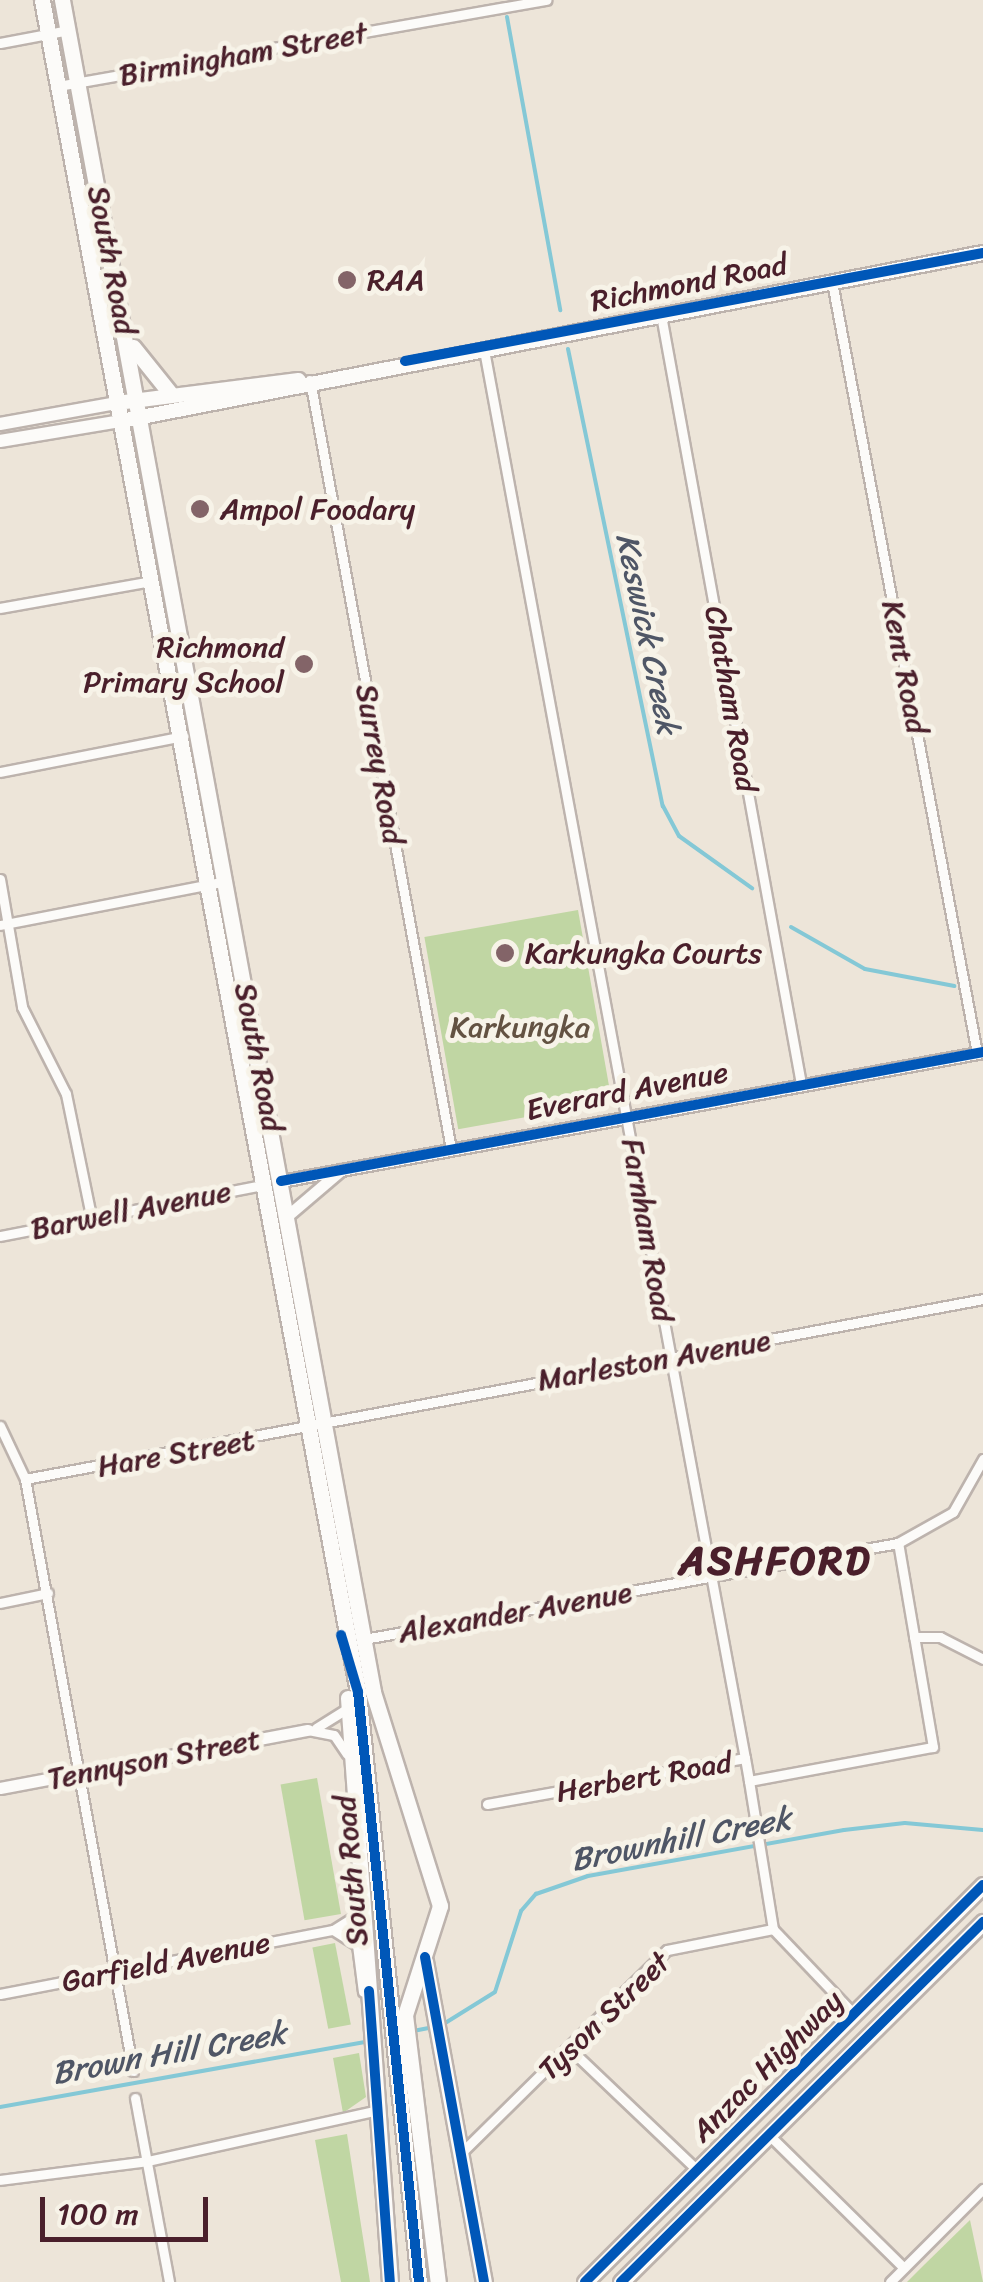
<!DOCTYPE html>
<html>
<head>
<meta charset="utf-8">
<style>
  body { margin:0 }
  #map { position:relative; width:983px; height:2282px; overflow:hidden; background:#ede5d9; font-family:Sriracha,sans-serif }
  div>[style] { position:absolute }
  .green>* { inset:0; background:#c0d6a3; transform-origin:0 0 }
  .stream>* { height:4px; margin:-2px; padding:0 2px; transform-origin:2px; border-radius:2px; background:#84c8d6 }
  .roads { filter:drop-shadow(2px 0 #bdb3ad) drop-shadow(-2px 0 #bdb3ad) drop-shadow(0 2px #bdb3ad) drop-shadow(0 -2px #bdb3ad) }
  .minor>* { height:9px; margin:-4.5px; padding:0 4.5px; transform-origin:4.5px; border-radius:4.5px; background:#fcfbf9 }
  .tertiary>* { height:11px; margin:-5.5px; padding:0 5.5px; transform-origin:5.5px; border-radius:5.5px; background:#fcfbf9 }
  .secondary>* { height:12px; margin:-6px; padding:0 6px; transform-origin:6px; border-radius:6px; background:#fcfbf9 }
  .primary>* { height:14px; margin:-7px; padding:0 7px; transform-origin:7px; border-radius:7px; background:#fcfbf9 }
  .trunk>* { height:15px; margin:-7.5px; padding:0 7.5px; transform-origin:7.5px; border-radius:7.5px; background:#fcfbf9 }
  .cycleway>* { height:10px; margin:-5px; padding:0 5px; transform-origin:5px; border-radius:5px; background:#0057b8 }
  .dots>* { width:28px; height:28px; translate:-50% -50%; box-sizing:border-box; border:5px solid #f7f3e8; border-radius:50% }
  span { translate:-50% -50%; white-space:nowrap; text-align:center; line-height:1.15; -webkit-text-stroke:10px #f7f3e8; paint-order:stroke }
  .street-label { font-size:30px; color:#4a1f2b }
  .poi-label { font-size:30px; color:#4a1f2b }
  .left { translate:0 -50%; text-align:left }
  .right { translate:-100% -50%; text-align:right }
  .park-label { font-size:30px; color:#635242 }
  .water-label { font-size:32px; color:#4f5666; font-style:italic }
  .district-label { font-size:40px; color:#4a1f2b; font-weight:700; letter-spacing:2.5px }
  .scale { position:absolute; left:40px; top:2197px; width:168px; height:45px; box-sizing:border-box; border:5px solid #4a1f2b; border-top:0; padding-left:12px; font-size:30px; line-height:35px; white-space:nowrap; color:#4a1f2b; -webkit-text-stroke:8px #f7f3e8; paint-order:stroke }
</style>
</head>
<body>
<div id="map">
  <div class="green">
    <div style="left:578px;top:910px;width:195px;height:156px;rotate:80deg"></div>
    <div style="left:317px;top:1778px;width:138px;height:37px;rotate:80deg"></div>
    <div style="left:335px;top:1943px;width:83px;height:23px;rotate:79deg"></div>
    <div style="clip-path:polygon(359px 2053px,366px 2097px,343px 2113px,333px 2058px)"></div>
    <div style="clip-path:polygon(347px 2134px,361px 2225px,370px 2282px,341px 2282px,315px 2140px)"></div>
    <div style="clip-path:polygon(970px 2220px,983px 2282px,907px 2282px,923px 2266px)"></div>
  </div>
  <div class="stream">
    <div style="left:507px;top:17px;width:298px;rotate:79.7deg"></div>
    <div style="left:568px;top:349px;width:467px;rotate:78.3deg"></div>
    <div style="left:663px;top:806px;width:34px;rotate:62deg"></div>
    <div style="left:679px;top:836px;width:90px;rotate:35.5deg"></div>
    <div style="left:791px;top:927px;width:85px;rotate:29.6deg"></div>
    <div style="left:865px;top:969px;width:91px;rotate:10.8deg"></div>
    <div style="left:442px;top:2025px;width:62px;rotate:-31.9deg"></div>
    <div style="left:495px;top:1992px;width:85px;rotate:-72.2deg"></div>
    <div style="left:521px;top:1911px;width:23px;rotate:-49deg"></div>
    <div style="left:536px;top:1894px;width:55px;rotate:-19.1deg"></div>
    <div style="left:588px;top:1876px;width:260px;rotate:-10.2deg"></div>
    <div style="left:844px;top:1830px;width:61px;rotate:-6.5deg"></div>
    <div style="left:905px;top:1823px;width:78px;rotate:5.1deg"></div>
    <div style="left:413px;top:2031px;width:20px;rotate:-11deg"></div>
    <div style="left:0;top:2107px;width:375px;rotate:-10.1deg"></div>
  </div>
  <div class="roads">
    <div class="minor">
      <div style="left:0;top:43px;width:70px;rotate:-10.7deg"></div>
      <div style="left:58px;top:86px;width:496px;rotate:-10deg"></div>
      <div style="left:832px;top:282px;width:785px;rotate:79.35deg"></div>
      <div style="left:661px;top:315px;width:782px;rotate:79.68deg"></div>
      <div style="left:484px;top:350px;width:1432px;rotate:79.5deg"></div>
      <div style="left:310px;top:380px;width:782px;rotate:79.61deg"></div>
      <div style="left:0;top:608px;width:153px;rotate:-10.1deg"></div>
      <div style="left:0;top:772px;width:187px;rotate:-11.1deg"></div>
      <div style="left:0;top:879px;width:130px;rotate:80.2deg"></div>
      <div style="left:22px;top:1007px;width:97px;rotate:63.2deg"></div>
      <div style="left:66px;top:1094px;width:125px;rotate:78.4deg"></div>
      <div style="left:0;top:925px;width:230px;rotate:-11deg"></div>
      <div style="left:0;top:1236px;width:268px;rotate:-11deg"></div>
      <div style="left:0;top:1426px;width:59px;rotate:64.7deg"></div>
      <div style="left:25px;top:1479px;width:602px;rotate:79.66deg"></div>
      <div style="left:25px;top:1479px;width:975px;rotate:-10.64deg"></div>
      <div style="left:0;top:1603px;width:49px;rotate:-11.8deg"></div>
      <div style="left:914px;top:1637px;width:26px"></div>
      <div style="left:940px;top:1637px;width:48px;rotate:27.1deg"></div>
      <div style="left:364px;top:1639px;width:543px;rotate:-10.19deg"></div>
      <div style="left:898px;top:1543px;width:63px;rotate:-29.4deg"></div>
      <div style="left:953px;top:1512px;width:61px;rotate:-60.5deg"></div>
      <div style="left:316px;top:1728px;width:39px;rotate:-32deg"></div>
      <div style="left:308px;top:1730px;width:26px;rotate:11deg"></div>
      <div style="left:334px;top:1735px;width:23px;rotate:56deg"></div>
      <div style="left:749px;top:1781px;width:150px;rotate:80.8deg"></div>
      <div style="left:773px;top:1929px;width:117px;rotate:46.4deg"></div>
      <div style="left:487px;top:1804px;width:262px;rotate:-10.1deg"></div>
      <div style="left:745px;top:1758px;width:23px;rotate:80deg"></div>
      <div style="left:749px;top:1781px;width:187px;rotate:-10.5deg"></div>
      <div style="left:933px;top:1747px;width:207px;rotate:-99.7deg"></div>
      <div style="left:333px;top:1930px;width:28px;rotate:32deg"></div>
      <div style="left:357px;top:1945px;width:47px;rotate:82.7deg"></div>
      <div style="left:0;top:1994px;width:339px;rotate:-10.9deg"></div>
      <div style="left:333px;top:1930px;width:38px;rotate:-32deg"></div>
      <div style="left:569px;top:2048px;width:177px;rotate:43.6deg"></div>
      <div style="left:135px;top:2098px;width:187px;rotate:79.5deg"></div>
      <div style="left:767px;top:2133px;width:192px;rotate:44.6deg"></div>
      <div style="left:461px;top:2153px;width:289px;rotate:-44.6deg"></div>
      <div style="left:667px;top:1950px;width:108px;rotate:-11.2deg"></div>
      <div style="left:0;top:2180px;width:149px;rotate:-7.3deg"></div>
      <div style="left:148px;top:2161px;width:231px;rotate:-12.5deg"></div>
      <div style="left:890px;top:2282px;width:132px;rotate:-45deg"></div>
    </div>
    <div class="tertiary">
      <div style="left:281px;top:1181px;width:714px;rotate:-10.41deg"></div>
      <div style="left:287px;top:1216px;width:71px;rotate:-40.4deg"></div>
      <div style="left:0;top:1788px;width:313px;rotate:-10.7deg"></div>
    </div>
    <div class="secondary">
      <div style="left:0;top:424px;width:119px;rotate:-10.2deg"></div>
      <div style="left:0;top:441px;width:123px;rotate:-9.4deg"></div>
    </div>
    <div class="primary">
      <div style="left:117px;top:403px;width:183px;rotate:-7.2deg"></div>
      <div style="left:121px;top:421px;width:878px;rotate:-11.03deg"></div>
    </div>
    <div class="trunk">
      <div style="left:42px;top:0;width:1721px;rotate:79.42deg"></div>
      <div style="left:358px;top:1692px;width:593px;rotate:84.1deg"></div>
      <div style="left:62px;top:0;width:1720px;rotate:79.58deg"></div>
      <div style="left:373px;top:1692px;width:224px;rotate:72.6deg"></div>
      <div style="left:440px;top:1906px;width:114px;rotate:107.8deg"></div>
      <div style="left:405px;top:2015px;width:269px;rotate:83deg"></div>
      <div style="left:133px;top:347px;width:59px;rotate:51.2deg"></div>
      <div style="left:348px;top:1698px;width:586px;rotate:85.89deg"></div>
      <div style="left:425px;top:1961px;width:326px;rotate:79.6deg"></div>
      <div style="left:585px;top:2282px;width:562px;rotate:-44.93deg"></div>
      <div style="left:621px;top:2282px;width:511px;rotate:-44.84deg"></div>
    </div>
  </div>
  <div class="cycleway">
    <div style="left:405px;top:361px;width:588px;rotate:-10.58deg"></div>
    <div style="left:281px;top:1181px;width:714px;rotate:-10.41deg"></div>
    <div style="left:341px;top:1635px;width:59px;rotate:73.4deg"></div>
    <div style="left:358px;top:1692px;width:593px;rotate:84.1deg"></div>
    <div style="left:425px;top:1957px;width:330px;rotate:79.7deg"></div>
    <div style="left:369px;top:1991px;width:292px;rotate:85.9deg"></div>
    <div style="left:585px;top:2282px;width:562px;rotate:-44.93deg"></div>
    <div style="left:621px;top:2282px;width:511px;rotate:-44.84deg"></div>
  </div>
  <div class="dots">
    <div style="left:347px;top:280px;background:#836468"></div>
    <div style="left:200px;top:509px;background:#836468"></div>
    <div style="left:304px;top:664px;background:#836468"></div>
    <div style="left:505px;top:953px;background:#836468"></div>
  </div>
  <div class="street-label">
    <span style="left:243px;top:54px;rotate:-10deg">Birmingham Street</span>
    <span style="left:112px;top:260px;rotate:79deg">South Road</span>
    <span style="left:689px;top:283px;rotate:-11deg">Richmond Road</span>
    <span style="left:905px;top:667px;rotate:79deg">Kent Road</span>
    <span style="left:731px;top:699px;rotate:80deg">Chatham Road</span>
    <span style="left:380px;top:764px;rotate:80deg">Surrey Road</span>
    <span style="left:259px;top:1057px;rotate:79deg">South Road</span>
    <span style="left:627px;top:1091px;rotate:-11deg">Everard Avenue</span>
    <span style="left:131px;top:1210px;rotate:-11deg">Barwell Avenue</span>
    <span style="left:648px;top:1230px;rotate:80deg">Farnham Road</span>
    <span style="left:654px;top:1360px;rotate:-10deg">Marleston Avenue</span>
    <span style="left:176px;top:1453px;rotate:-10deg">Hare Street</span>
    <span style="left:515px;top:1612px;rotate:-10deg">Alexander Avenue</span>
    <span style="left:154px;top:1759px;rotate:-11deg">Tennyson Street</span>
    <span style="left:644px;top:1777px;rotate:-10deg">Herbert Road</span>
    <span style="left:351px;top:1871px;rotate:-95deg">South Road</span>
    <span style="left:166px;top:1962px;rotate:-11deg">Garfield Avenue</span>
    <span style="left:604px;top:2016px;rotate:-44deg">Tyson Street</span>
    <span style="left:767px;top:2066px;rotate:-45deg">Anzac Highway</span>
  </div>
  <div class="poi-label">
    <span class="left" style="left:367px;top:280px">RAA</span>
    <span class="left" style="left:220px;top:509px">Ampol Foodary</span>
    <span class="right" style="left:284px;top:664px">Richmond<br>Primary School</span>
    <span class="left" style="left:525px;top:953px">Karkungka Courts</span>
  </div>
  <div class="park-label">
    <span style="left:520px;top:1027px">Karkungka</span>
  </div>
  <div class="water-label">
    <span style="left:647px;top:634px;rotate:78deg">Keswick Creek</span>
    <span style="left:681px;top:1840px;rotate:-11deg">Brownhill Creek</span>
    <span style="left:169px;top:2054px;rotate:-10deg">Brown Hill Creek</span>
  </div>
  <div class="district-label">
    <span style="left:775px;top:1561px">ASHFORD</span>
  </div>
  <div class="scale">100 m</div>
</div>
</body>
</html>
